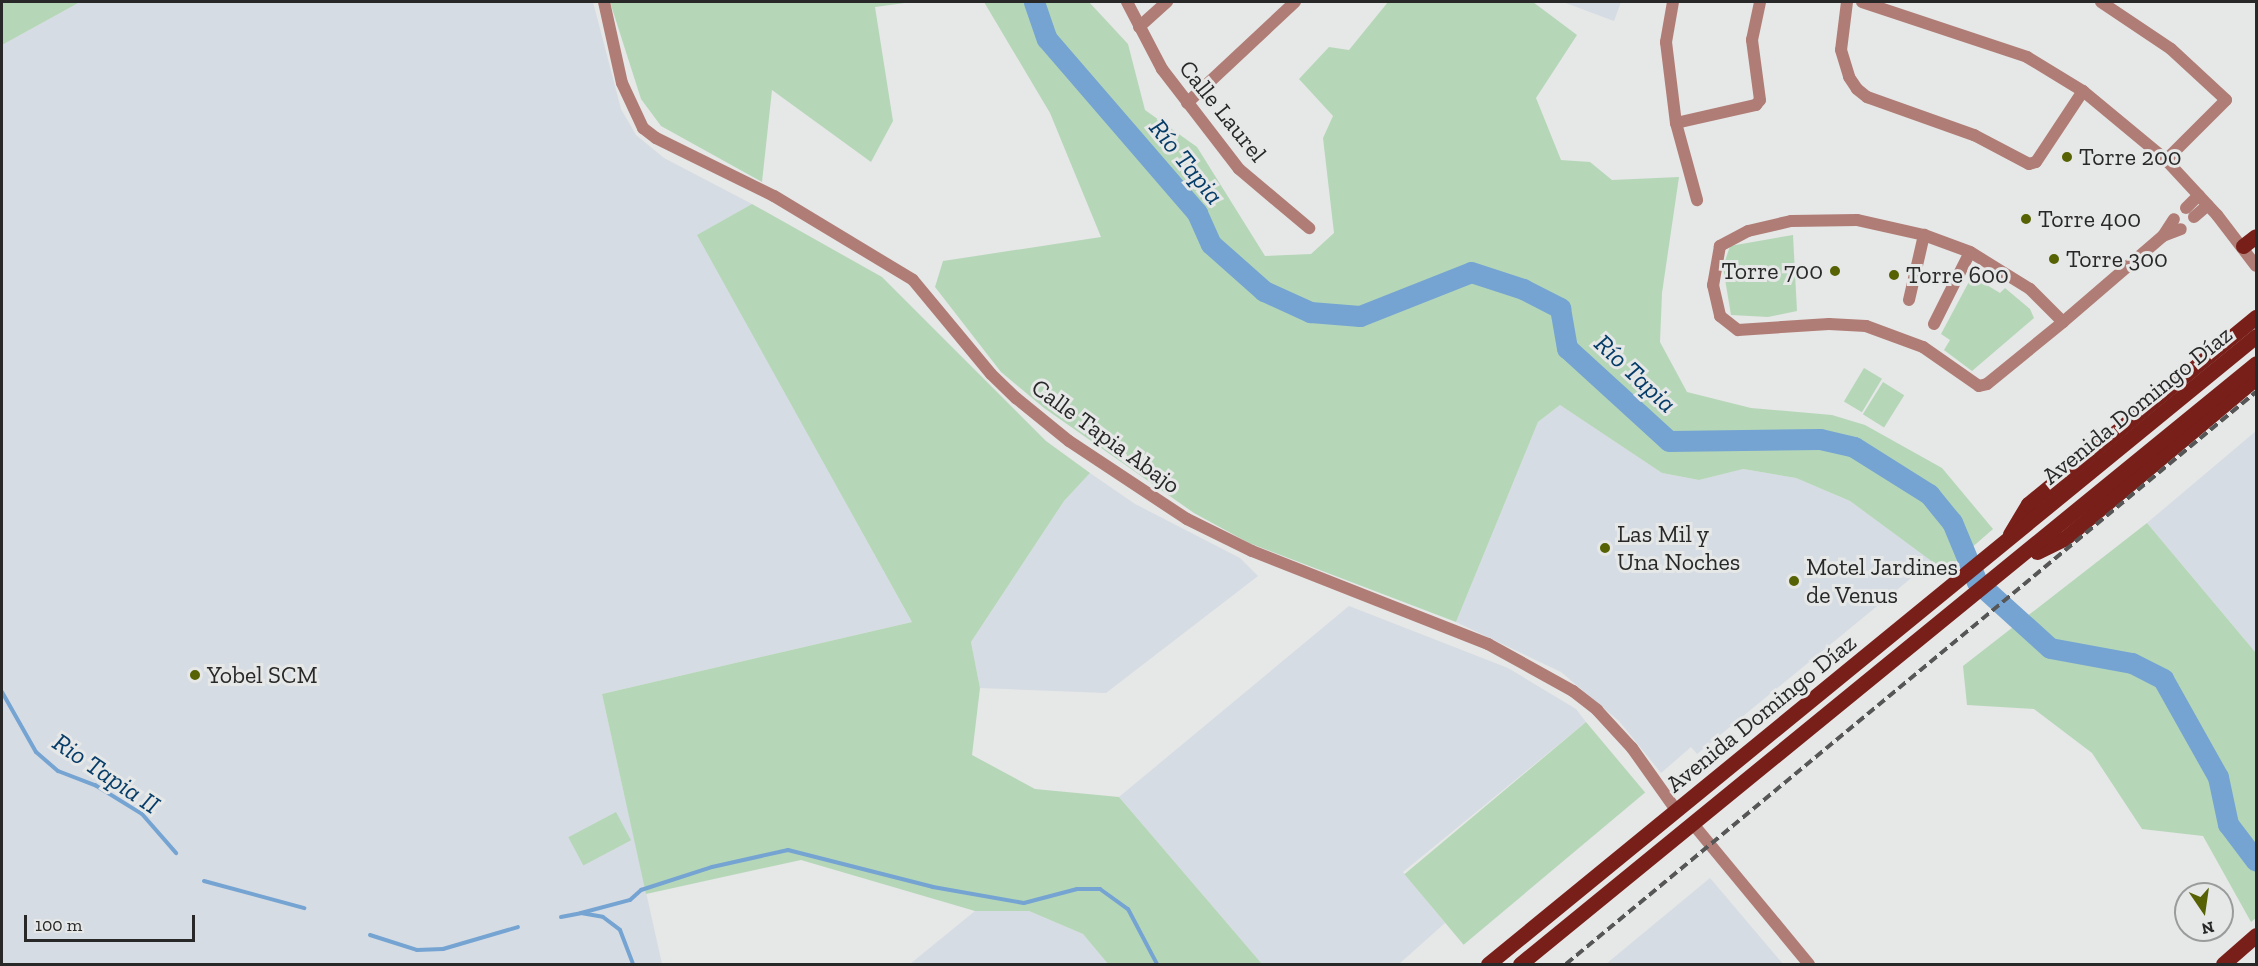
<!DOCTYPE html>
<html>
<head>
<meta charset="utf-8">
<style>
  body { margin:0 }
  #map { position:relative; width:2258px; height:966px; overflow:hidden; background:#e6e7e7; font-family:"Zilla Slab",serif }
  div>[style] { position:absolute }
  .built>* { inset:0; background:#d6dce3 }
  .green>* { inset:0; background:#b5d7b8; transform-origin:0 0 }
  .stream>* { height:4px; margin:-2px; padding:0 2px; transform-origin:2px; border-radius:2px; background:#75a4d3 }
  .river>* { height:21px; margin:-10.5px; padding:0 10.5px; transform-origin:10.5px; border-radius:10.5px; background:#75a4d3 }
  .minor>* { height:12px; margin:-6px; padding:0 6px; transform-origin:6px; border-radius:6px; background:#b07d76 }
  .major>* { height:15px; margin:-7.5px; padding:0 7.5px; transform-origin:7.5px; border-radius:7.5px; background:#781f1a }
  .rail>* { height:4px; margin-top:-2px; transform-origin:0; background:repeating-linear-gradient(90deg,#565657 0 9px,transparent 0 13.5px) }
  .dots>* { width:16px; height:16px; translate:-50% -50%; box-sizing:border-box; border:3px solid #e6e7e7; border-radius:50% }
  span { translate:-50% -50%; white-space:nowrap; text-align:center; line-height:1.15; -webkit-text-stroke:6px #e6e7e7; paint-order:stroke }
  .street-label { font-size:24px; color:#282829 }
  .poi-label { font-size:24px; color:#282829 }
  .left { translate:0 -50%; text-align:left }
  .right { translate:-100% -50%; text-align:right }
  .water-label { font-size:26px; color:#063c68; font-style:italic }
  .frame { position:absolute; inset:0; border:3px solid #282829; pointer-events:none }
  .north { position:absolute; left:2174px; top:882px; width:60px; height:60px; box-sizing:border-box; background:#e6e7e7; border:2px solid #9a9b9b; border-radius:50%; rotate:167deg; font-size:16px; font-weight:700; line-height:24px; text-align:center; color:#282829 }
  .north::after { content:''; display:block; margin:auto; width:21px; height:27px; background:#566203; clip-path:polygon(50% 0,100% 100%,50% 72%,0 100%) }
  .scale { position:absolute; left:24px; top:915px; width:171px; height:27px; box-sizing:border-box; border:3px solid #282829; border-top:0; padding-left:8px; font-size:18px; line-height:21px; white-space:nowrap; color:#282829; -webkit-text-stroke:4px #e6e7e7; paint-order:stroke }
</style>
</head>
<body>
<div id="map">
  <div class="built">
    <div style="clip-path:polygon(80px 2px,593px 2px,621px 109px,636px 135px,664px 158px,752px 204px,698px 235px,912px 622px,602px 694px,662px 964px,2px 964px,2px 45px)"></div>
    <div style="clip-path:polygon(1563px 2px,1621px 2px,1614px 21px)"></div>
    <div style="clip-path:polygon(1560px 405px,1662px 473px,1699px 480px,1742px 469px,1796px 478px,1850px 501px,1932px 561px,1697px 754px,1691px 747px,1661px 773px,1619px 721px,1561px 672px,1456px 622px,1538px 422px)"></div>
    <div style="clip-path:polygon(2256px 431px,2256px 653px,2147px 523px)"></div>
    <div style="clip-path:polygon(1090px 473px,1135px 504px,1240px 558px,1258px 576px,1106px 693px,980px 688px,971px 642px,1064px 501px)"></div>
    <div style="clip-path:polygon(1349px 606px,1508px 668px,1576px 709px,1586px 722px,1403px 872px,1445px 923px,1399px 964px,1262px 964px,1119px 797px)"></div>
    <div style="clip-path:polygon(1710px 878px,1783px 964px,1606px 964px)"></div>
    <div style="clip-path:polygon(975px 911px,1029px 911px,1083px 934px,1108px 964px,910px 964px)"></div>
  </div>
  <div class="green">
    <div style="clip-path:polygon(2px 2px,80px 2px,2px 45px)"></div>
    <div style="clip-path:polygon(610px 2px,912px 2px,875px 7px,893px 121px,871px 162px,772px 90px,762px 182px,661px 126px,641px 99px)"></div>
    <div style="clip-path:polygon(984px 2px,1089px 2px,1128px 44px,1145px 110px,1197px 147px,1265px 256px,1311px 254px,1334px 233px,1323px 138px,1333px 116px,1299px 79px,1329px 47px,1349px 50px,1388px 2px,1533px 2px,1577px 35px,1536px 98px,1561px 160px,1590px 162px,1612px 180px,1679px 177px,1662px 293px,1660px 342px,1687px 392px,1751px 408px,1832px 415px,1865px 425px,1942px 468px,1993px 529px,1945px 571px,1850px 501px,1796px 478px,1743px 469px,1699px 480px,1662px 473px,1560px 405px,1538px 422px,1456px 622px,1249px 543px,1194px 513px,1044px 408px,1001px 372px,935px 287px,943px 261px,1101px 237px,1050px 113px)"></div>
    <div style="clip-path:polygon(752px 204px,882px 277px,1046px 441px,1090px 473px,1064px 501px,971px 642px,980px 688px,972px 755px,1035px 789px,1119px 797px,1262px 964px,1108px 964px,1083px 934px,1029px 911px,975px 911px,801px 860px,646px 894px,602px 694px,912px 622px,697px 235px)"></div>
    <div style="clip-path:polygon(1793px 235px,1797px 311px,1768px 317px,1731px 315px,1723px 267px,1730px 246px)"></div>
    <div style="clip-path:polygon(1972px 276px,2000px 293px,2005px 288px,2030px 309px,2034px 318px,1972px 371px,1944px 350px,1950px 340px,1941px 334px)"></div>
    <div style="left:1864px;top:368px;width:21px;height:39px;rotate:31deg"></div>
    <div style="left:1883px;top:382px;width:25px;height:38px;rotate:32deg"></div>
    <div style="clip-path:polygon(2147px 523px,2256px 653px,2256px 918px,2251px 922px,2203px 836px,2142px 829px,2092px 753px,2034px 709px,1967px 705px,1963px 666px)"></div>
    <div style="left:1586px;top:722px;width:92px;height:237px;rotate:50deg"></div>
    <div style="left:616px;top:812px;width:32px;height:54px;rotate:62deg"></div>
  </div>
  <div class="stream">
    <div style="left:2px;top:692px;width:69px;rotate:60.5deg"></div>
    <div style="left:36px;top:752px;width:29px;rotate:41deg"></div>
    <div style="left:58px;top:771px;width:40px;rotate:21deg"></div>
    <div style="left:95px;top:785px;width:55px;rotate:31.7deg"></div>
    <div style="left:142px;top:814px;width:52px;rotate:48.9deg"></div>
    <div style="left:204px;top:881px;width:104px;rotate:15.1deg"></div>
    <div style="left:581px;top:913px;width:51px;rotate:-14.9deg"></div>
    <div style="left:630px;top:900px;width:15px;rotate:-42deg"></div>
    <div style="left:641px;top:890px;width:75px;rotate:-17.9deg"></div>
    <div style="left:712px;top:867px;width:78px;rotate:-12.6deg"></div>
    <div style="left:788px;top:850px;width:150px;rotate:14.3deg"></div>
    <div style="left:933px;top:887px;width:92px;rotate:10deg"></div>
    <div style="left:1024px;top:903px;width:55px;rotate:-14.8deg"></div>
    <div style="left:1077px;top:889px;width:23px"></div>
    <div style="left:1100px;top:889px;width:34px;rotate:36deg"></div>
    <div style="left:1128px;top:909px;width:62px;rotate:62.2deg"></div>
    <div style="left:561px;top:917px;width:20px;rotate:-11deg"></div>
    <div style="left:581px;top:913px;width:22px;rotate:10deg"></div>
    <div style="left:603px;top:917px;width:21px;rotate:37deg"></div>
    <div style="left:620px;top:930px;width:36px;rotate:69deg"></div>
    <div style="left:370px;top:935px;width:49px;rotate:17.7deg"></div>
    <div style="left:417px;top:950px;width:26px;rotate:-2deg"></div>
    <div style="left:443px;top:949px;width:78px;rotate:-16.3deg"></div>
  </div>
  <div class="river">
    <div style="left:1034px;top:2px;width:39px;rotate:71deg"></div>
    <div style="left:1047px;top:39px;width:230px;rotate:49.2deg"></div>
    <div style="left:1197px;top:213px;width:34px;rotate:66deg"></div>
    <div style="left:1211px;top:244px;width:71px;rotate:41.6deg"></div>
    <div style="left:1264px;top:291px;width:51px;rotate:24.5deg"></div>
    <div style="left:1310px;top:312px;width:50px;rotate:4.6deg"></div>
    <div style="left:1360px;top:316px;width:119px;rotate:-21.6deg"></div>
    <div style="left:1471px;top:272px;width:55px;rotate:18.1deg"></div>
    <div style="left:1523px;top:289px;width:42px;rotate:27.2deg"></div>
    <div style="left:1560px;top:308px;width:41px;rotate:80.1deg"></div>
    <div style="left:1567px;top:348px;width:138px;rotate:42.4deg"></div>
    <div style="left:1669px;top:441px;width:151px;rotate:-0.8deg"></div>
    <div style="left:1820px;top:439px;width:35px;rotate:13deg"></div>
    <div style="left:1854px;top:447px;width:89px;rotate:32.1deg"></div>
    <div style="left:1929px;top:494px;width:36px;rotate:51deg"></div>
    <div style="left:1952px;top:522px;width:65px;rotate:67.4deg"></div>
    <div style="left:1977px;top:582px;width:98px;rotate:42.1deg"></div>
    <div style="left:2050px;top:648px;width:83px;rotate:10.4deg"></div>
    <div style="left:2132px;top:663px;width:35px;rotate:27deg"></div>
    <div style="left:2163px;top:679px;width:112px;rotate:60.7deg"></div>
    <div style="left:2218px;top:777px;width:48px;rotate:78deg"></div>
    <div style="left:2228px;top:824px;width:46px;rotate:52.9deg"></div>
  </div>
  <div class="minor">
    <div style="left:604px;top:2px;width:83px;rotate:77.5deg"></div>
    <div style="left:622px;top:83px;width:50px;rotate:65deg"></div>
    <div style="left:643px;top:128px;width:16px;rotate:38deg"></div>
    <div style="left:656px;top:138px;width:131px;rotate:26.2deg"></div>
    <div style="left:774px;top:196px;width:162px;rotate:31.1deg"></div>
    <div style="left:913px;top:280px;width:122px;rotate:50.3deg"></div>
    <div style="left:991px;top:374px;width:35px;rotate:44deg"></div>
    <div style="left:1016px;top:398px;width:68px;rotate:39.1deg"></div>
    <div style="left:1069px;top:441px;width:141px;rotate:33.5deg"></div>
    <div style="left:1187px;top:519px;width:72px;rotate:26.2deg"></div>
    <div style="left:1252px;top:551px;width:254px;rotate:21.5deg"></div>
    <div style="left:1488px;top:644px;width:97px;rotate:28.9deg"></div>
    <div style="left:1573px;top:691px;width:31px;rotate:38deg"></div>
    <div style="left:1597px;top:710px;width:52px;rotate:47.4deg"></div>
    <div style="left:1632px;top:748px;width:76px;rotate:54.6deg"></div>
    <div style="left:1127px;top:2px;width:76px;rotate:62.4deg"></div>
    <div style="left:1162px;top:69px;width:126px;rotate:52.4deg"></div>
    <div style="left:1239px;top:169px;width:92px;rotate:40.1deg"></div>
    <div style="left:1673px;top:2px;width:41px;rotate:99.9deg"></div>
    <div style="left:1666px;top:42px;width:82px;rotate:83deg"></div>
    <div style="left:1676px;top:123px;width:80px;rotate:74.7deg"></div>
    <div style="left:1847px;top:2px;width:48px;rotate:97.1deg"></div>
    <div style="left:1841px;top:50px;width:28px;rotate:73deg"></div>
    <div style="left:1849px;top:77px;width:14px;rotate:56deg"></div>
    <div style="left:1857px;top:89px;width:13px;rotate:39deg"></div>
    <div style="left:1867px;top:97px;width:114px;rotate:19.6deg"></div>
    <div style="left:1974px;top:135px;width:62px;rotate:27.8deg"></div>
    <div style="left:2029px;top:164px;width:7px;rotate:-16deg"></div>
    <div style="left:2036px;top:162px;width:85px;rotate:-56.5deg"></div>
    <div style="left:1862px;top:2px;width:174px;rotate:18.4deg"></div>
    <div style="left:2027px;top:57px;width:66px;rotate:31.3deg"></div>
    <div style="left:2083px;top:91px;width:108px;rotate:39.7deg"></div>
    <div style="left:2166px;top:160px;width:75px;rotate:47.2deg"></div>
    <div style="left:2217px;top:215px;width:64px;rotate:52.6deg"></div>
    <div style="left:2101px;top:2px;width:84px;rotate:33.9deg"></div>
    <div style="left:2171px;top:49px;width:75px;rotate:42.8deg"></div>
    <div style="left:2226px;top:100px;width:85px;rotate:135deg"></div>
    <div style="left:1139px;top:27px;width:38px;rotate:-42deg"></div>
    <div style="left:1187px;top:103px;width:148px;rotate:-43.1deg"></div>
    <div style="left:1676px;top:123px;width:82px;rotate:-12.7deg"></div>
    <div style="left:1756px;top:105px;width:6px;rotate:-51deg"></div>
    <div style="left:1760px;top:100px;width:61px;rotate:-97.6deg"></div>
    <div style="left:1752px;top:40px;width:39px;rotate:-78deg"></div>
    <div style="left:2186px;top:208px;width:18px;rotate:-45deg"></div>
    <div style="left:2194px;top:217px;width:18px;rotate:-41deg"></div>
    <div style="left:2163px;top:236px;width:20px;rotate:-57deg"></div>
    <div style="left:1909px;top:300px;width:67px;rotate:-77deg"></div>
    <div style="left:2063px;top:322px;width:47px;rotate:-135deg"></div>
    <div style="left:2030px;top:289px;width:70px;rotate:-148.3deg"></div>
    <div style="left:1970px;top:252px;width:49px;rotate:-159.7deg"></div>
    <div style="left:1924px;top:235px;width:69px;rotate:-167.4deg"></div>
    <div style="left:1857px;top:220px;width:66px;rotate:179.1deg"></div>
    <div style="left:1791px;top:221px;width:44px;rotate:166.9deg"></div>
    <div style="left:1748px;top:231px;width:32px;rotate:152deg"></div>
    <div style="left:1720px;top:246px;width:40px;rotate:100deg"></div>
    <div style="left:1713px;top:285px;width:32px;rotate:77deg"></div>
    <div style="left:1720px;top:316px;width:23px;rotate:38deg"></div>
    <div style="left:1738px;top:330px;width:91px;rotate:-3.8deg"></div>
    <div style="left:1829px;top:324px;width:37px;rotate:3deg"></div>
    <div style="left:1866px;top:326px;width:61px;rotate:20.2deg"></div>
    <div style="left:1923px;top:347px;width:68px;rotate:34.9deg"></div>
    <div style="left:1979px;top:386px;width:8px;rotate:-14deg"></div>
    <div style="left:1987px;top:384px;width:98px;rotate:-39.2deg"></div>
    <div style="left:2063px;top:322px;width:132px;rotate:-40.7deg"></div>
    <div style="left:2163px;top:236px;width:19px;rotate:-21deg"></div>
    <div style="left:1934px;top:324px;width:80px;rotate:-63.4deg"></div>
    <div style="left:1693px;top:824px;width:182px;rotate:50.4deg"></div>
  </div>
  <div class="major">
    <div style="left:2243px;top:246px;width:16px;rotate:-38deg"></div>
    <div style="left:2010px;top:534px;width:35px;rotate:-59deg"></div>
    <div style="left:2028px;top:504px;width:295px;rotate:-39.4deg"></div>
    <div style="left:2037px;top:552px;width:30px;rotate:-26deg"></div>
    <div style="left:2064px;top:539px;width:251px;rotate:-40deg"></div>
    <div style="left:1488px;top:964px;width:992px;rotate:-39.27deg"></div>
    <div style="left:1520px;top:964px;width:950px;rotate:-39.23deg"></div>
    <div style="left:2223px;top:964px;width:44px;rotate:-41.3deg"></div>
  </div>
  <div class="rail">
    <div style="left:1566px;top:964px;width:896px;rotate:-39.66deg"></div>
  </div>
  <div class="dots">
    <div style="left:2067px;top:157px;background:#566203"></div>
    <div style="left:2026px;top:219px;background:#566203"></div>
    <div style="left:2054px;top:259px;background:#566203"></div>
    <div style="left:1835px;top:271px;background:#566203"></div>
    <div style="left:1894px;top:275px;background:#566203"></div>
    <div style="left:1605px;top:548px;background:#566203"></div>
    <div style="left:1794px;top:581px;background:#566203"></div>
    <div style="left:195px;top:675px;background:#566203"></div>
  </div>
  <div class="street-label">
    <span style="left:1223px;top:111px;rotate:51deg">Calle Laurel</span>
    <span style="left:2137px;top:405px;rotate:-39deg">Avenida Domingo Díaz</span>
    <span style="left:1106px;top:436px;rotate:36deg">Calle Tapia Abajo</span>
    <span style="left:1761px;top:713px;rotate:-39deg">Avenida Domingo Díaz</span>
  </div>
  <div class="poi-label">
    <span class="left" style="left:2079px;top:157px">Torre 200</span>
    <span class="left" style="left:2038px;top:219px">Torre 400</span>
    <span class="left" style="left:2066px;top:259px">Torre 300</span>
    <span class="right" style="left:1823px;top:271px">Torre 700</span>
    <span class="left" style="left:1906px;top:275px">Torre 600</span>
    <span class="left" style="left:1617px;top:548px">Las Mil y<br>Una Noches</span>
    <span class="left" style="left:1806px;top:581px">Motel Jardines<br>de Venus</span>
    <span class="left" style="left:207px;top:675px">Yobel SCM</span>
  </div>
  <div class="water-label">
    <span style="left:1186px;top:162px;rotate:51deg">Río Tapia</span>
    <span style="left:1635px;top:374px;rotate:43deg">Río Tapia</span>
    <span style="left:106px;top:774px;rotate:34deg">Rio Tapia II</span>
  </div>
  <div class="frame"></div>
  <div class="north">N</div>
  <div class="scale">100 m</div>
</div>
</body>
</html>
